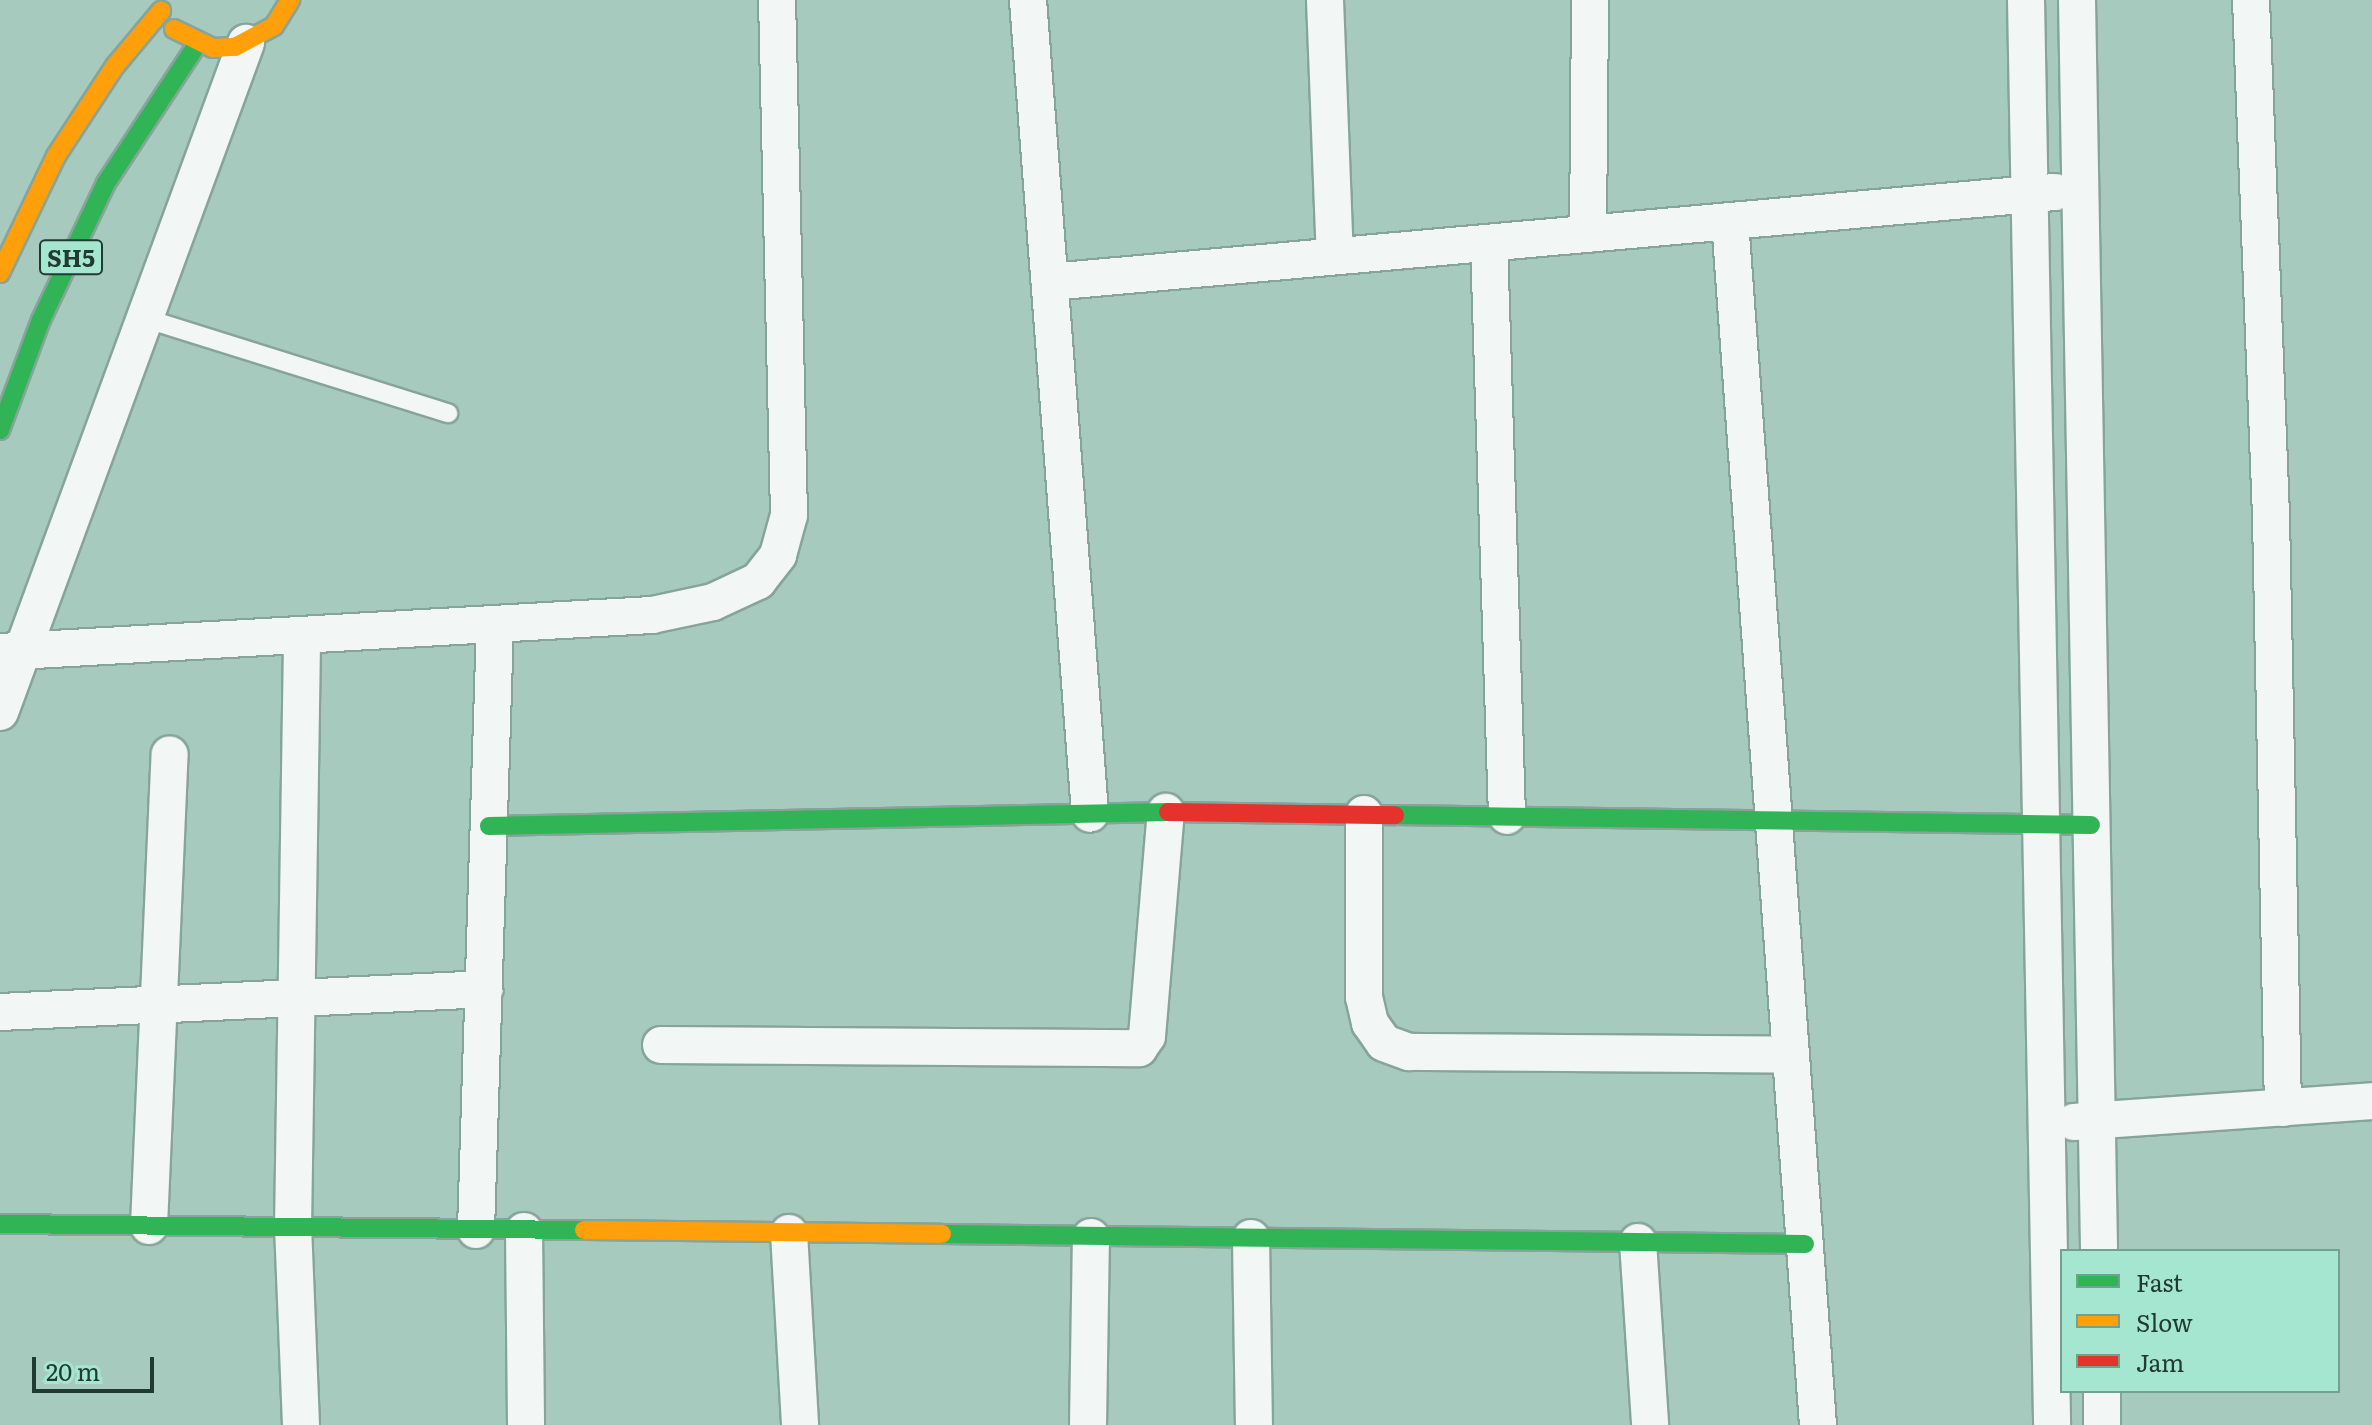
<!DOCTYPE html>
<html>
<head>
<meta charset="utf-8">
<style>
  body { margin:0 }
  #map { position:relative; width:2372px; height:1425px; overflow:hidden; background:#a7cabf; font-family:Literata,serif }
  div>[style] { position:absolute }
  .roads { filter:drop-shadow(2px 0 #87a49b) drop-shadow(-2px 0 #87a49b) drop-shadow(0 2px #87a49b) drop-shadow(0 -2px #87a49b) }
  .lane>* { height:18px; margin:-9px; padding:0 9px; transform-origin:9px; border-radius:9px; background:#f2f7f5 }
  .street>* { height:36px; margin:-18px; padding:0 18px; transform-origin:18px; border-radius:18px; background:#f2f7f5 }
  .fast>* { height:18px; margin:-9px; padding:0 9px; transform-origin:9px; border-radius:9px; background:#30b455 }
  .slow>* { height:18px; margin:-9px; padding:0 9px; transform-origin:9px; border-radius:9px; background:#ff9f0a }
  .jam>* { height:18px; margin:-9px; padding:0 9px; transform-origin:9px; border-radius:9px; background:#e5322d }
  span { translate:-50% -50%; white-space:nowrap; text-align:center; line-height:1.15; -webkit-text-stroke:6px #a5e6d1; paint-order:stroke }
  .shield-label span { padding:2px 6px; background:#a5e6d1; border:2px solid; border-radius:6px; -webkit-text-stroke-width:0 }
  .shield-label { font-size:24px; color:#213b33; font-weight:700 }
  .legend { position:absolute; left:2060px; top:1249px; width:280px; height:144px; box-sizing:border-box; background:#a5e6d1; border:2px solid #70a292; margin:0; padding:10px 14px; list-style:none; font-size:24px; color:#213b33 }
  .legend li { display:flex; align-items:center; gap:16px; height:40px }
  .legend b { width:40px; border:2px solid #70a292 }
  .scale { position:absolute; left:32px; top:1357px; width:122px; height:36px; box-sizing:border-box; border:4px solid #213b33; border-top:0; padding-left:10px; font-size:24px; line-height:28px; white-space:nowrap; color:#213b33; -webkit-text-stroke:6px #a5e6d1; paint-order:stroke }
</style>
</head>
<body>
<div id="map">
  <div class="roads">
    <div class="lane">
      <div style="left:141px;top:317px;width:322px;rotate:17.4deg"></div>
    </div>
    <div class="street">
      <div style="left:1028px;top:0;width:816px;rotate:85.64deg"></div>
      <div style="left:1325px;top:0;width:256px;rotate:87.8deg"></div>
      <div style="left:2026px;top:0;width:1425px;rotate:88.95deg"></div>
      <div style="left:2077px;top:0;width:1251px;rotate:88.99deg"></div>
      <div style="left:2251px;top:0;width:516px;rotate:87.78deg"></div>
      <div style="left:2271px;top:516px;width:592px;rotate:88.84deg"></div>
      <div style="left:1730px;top:221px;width:1207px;rotate:85.82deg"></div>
      <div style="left:1588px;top:234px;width:234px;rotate:-89.5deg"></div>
      <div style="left:1489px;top:243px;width:573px;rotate:88.2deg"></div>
      <div style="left:1050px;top:282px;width:1009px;rotate:-5.12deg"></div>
      <div style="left:0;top:652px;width:653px;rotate:-3.25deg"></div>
      <div style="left:652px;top:615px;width:62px;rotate:-12deg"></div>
      <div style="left:713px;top:602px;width:50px;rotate:-25deg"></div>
      <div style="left:758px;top:581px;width:33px;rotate:-52deg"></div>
      <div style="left:778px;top:555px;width:41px;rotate:-74.6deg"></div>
      <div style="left:789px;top:515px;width:515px;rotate:-91.33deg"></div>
      <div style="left:0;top:712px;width:713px;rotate:-69.81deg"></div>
      <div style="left:1364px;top:814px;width:183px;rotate:90deg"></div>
      <div style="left:1364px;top:997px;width:27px;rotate:77deg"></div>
      <div style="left:1370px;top:1023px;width:24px;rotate:55deg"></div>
      <div style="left:1384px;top:1043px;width:27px;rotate:20deg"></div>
      <div style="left:1409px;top:1052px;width:382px;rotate:0.4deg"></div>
      <div style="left:0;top:1012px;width:485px;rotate:-2.7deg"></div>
      <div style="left:661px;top:1045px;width:478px;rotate:0.4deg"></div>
      <div style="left:1139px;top:1048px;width:14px;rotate:-56deg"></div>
      <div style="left:1147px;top:1036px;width:225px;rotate:-85.2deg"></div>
      <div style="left:2074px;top:1122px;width:299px;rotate:-4deg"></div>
      <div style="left:149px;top:1226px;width:472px;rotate:-87.5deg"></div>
      <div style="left:476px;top:1230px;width:604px;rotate:-88.2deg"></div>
      <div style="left:524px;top:1231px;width:194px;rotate:89.4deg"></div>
      <div style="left:789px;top:1233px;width:192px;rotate:86.7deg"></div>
      <div style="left:1251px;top:1238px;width:187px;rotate:89.1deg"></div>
      <div style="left:1638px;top:1242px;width:183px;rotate:86.2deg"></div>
      <div style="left:2102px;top:1391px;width:34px;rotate:90deg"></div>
      <div style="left:301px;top:1425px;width:197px;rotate:-92.3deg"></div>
      <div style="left:293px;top:1228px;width:589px;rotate:-89.12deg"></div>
      <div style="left:1088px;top:1425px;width:188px;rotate:-89.1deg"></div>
    </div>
    <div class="fast">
      <div style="left:0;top:430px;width:117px;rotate:-69.6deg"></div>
      <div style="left:41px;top:320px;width:152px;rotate:-64.6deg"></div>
      <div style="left:106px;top:183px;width:168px;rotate:-56.7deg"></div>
      <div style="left:1395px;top:815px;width:696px;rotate:0.82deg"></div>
      <div style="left:489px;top:826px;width:679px;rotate:-1.18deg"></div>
      <div style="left:0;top:1224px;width:584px;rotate:0.59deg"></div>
      <div style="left:942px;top:1234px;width:863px;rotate:0.66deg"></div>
    </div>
    <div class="slow">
      <div style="left:174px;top:29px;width:43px;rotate:26deg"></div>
      <div style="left:213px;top:48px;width:22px;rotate:-3deg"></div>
      <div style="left:235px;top:47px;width:44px;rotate:-28.3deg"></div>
      <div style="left:274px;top:26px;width:31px;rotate:-58deg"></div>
      <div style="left:0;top:273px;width:130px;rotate:-64.4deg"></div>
      <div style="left:56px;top:156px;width:108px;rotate:-56.8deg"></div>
      <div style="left:115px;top:66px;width:72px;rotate:-50.1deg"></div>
      <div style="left:584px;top:1230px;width:358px;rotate:0.6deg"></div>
    </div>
    <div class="jam">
      <div style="left:1168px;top:812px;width:227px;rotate:0.8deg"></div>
    </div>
  </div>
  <div class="shield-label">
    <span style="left:71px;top:257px">SH5</span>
  </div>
  <ul class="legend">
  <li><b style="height:10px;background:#30b455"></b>Fast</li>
  <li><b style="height:10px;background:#ff9f0a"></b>Slow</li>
  <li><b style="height:10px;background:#e5322d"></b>Jam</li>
  </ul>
  <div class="scale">20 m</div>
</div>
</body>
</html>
